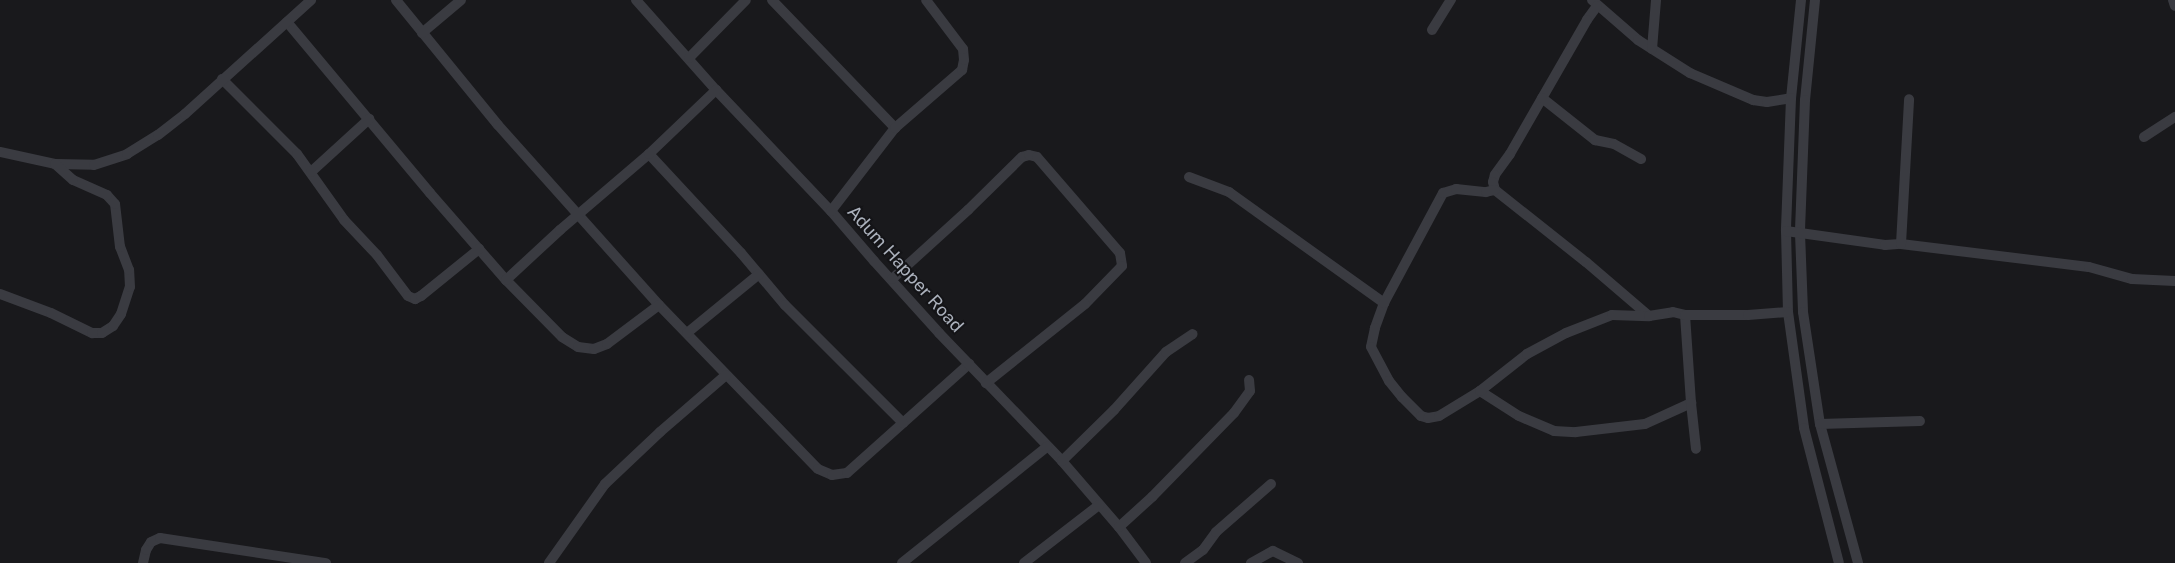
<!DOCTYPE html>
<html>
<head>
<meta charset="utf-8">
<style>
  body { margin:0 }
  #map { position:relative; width:2175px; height:563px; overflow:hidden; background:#19191c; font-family:"Public Sans",sans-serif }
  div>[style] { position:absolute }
  .minor>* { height:10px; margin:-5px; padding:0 5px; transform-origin:5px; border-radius:5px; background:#3a3b41 }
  span { translate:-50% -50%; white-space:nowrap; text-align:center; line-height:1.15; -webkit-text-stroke:4px #141417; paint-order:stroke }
  .street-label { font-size:18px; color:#abb1bc }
</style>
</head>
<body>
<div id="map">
  <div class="minor">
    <div style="left:396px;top:0;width:161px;rotate:50.8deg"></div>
    <div style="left:498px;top:125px;width:241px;rotate:48.2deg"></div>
    <div style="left:659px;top:305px;width:228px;rotate:45.9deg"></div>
    <div style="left:818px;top:469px;width:15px;rotate:23deg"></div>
    <div style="left:832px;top:475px;width:15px;rotate:-8deg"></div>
    <div style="left:847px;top:473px;width:164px;rotate:-41.8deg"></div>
    <div style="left:636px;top:0;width:120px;rotate:48.4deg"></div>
    <div style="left:716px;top:90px;width:167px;rotate:46.5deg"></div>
    <div style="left:831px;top:211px;width:66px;rotate:49.3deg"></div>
    <div style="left:874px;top:261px;width:97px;rotate:47.9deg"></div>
    <div style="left:939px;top:333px;width:178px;rotate:46.1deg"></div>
    <div style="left:1062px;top:461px;width:87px;rotate:49.2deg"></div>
    <div style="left:1119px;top:527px;width:45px;rotate:53.1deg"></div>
    <div style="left:772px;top:0;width:178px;rotate:46.1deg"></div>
    <div style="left:1592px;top:0;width:61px;rotate:41deg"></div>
    <div style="left:1638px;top:40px;width:62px;rotate:32.4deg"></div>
    <div style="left:1690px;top:73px;width:69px;rotate:23.2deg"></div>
    <div style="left:1753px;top:100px;width:14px;rotate:8deg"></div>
    <div style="left:1767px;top:102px;width:24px;rotate:-9deg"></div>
    <div style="left:1801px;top:0;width:99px;rotate:95.8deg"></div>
    <div style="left:1791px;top:98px;width:133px;rotate:92.2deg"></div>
    <div style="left:1786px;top:231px;width:81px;rotate:88.6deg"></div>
    <div style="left:1788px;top:312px;width:117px;rotate:82.1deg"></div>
    <div style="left:1804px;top:428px;width:139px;rotate:75.5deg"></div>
    <div style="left:1815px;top:0;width:100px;rotate:95.7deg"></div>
    <div style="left:1805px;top:100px;width:133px;rotate:92.2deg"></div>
    <div style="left:1800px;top:233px;width:79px;rotate:87.8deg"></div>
    <div style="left:1803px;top:312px;width:113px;rotate:81.4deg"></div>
    <div style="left:1820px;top:424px;width:144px;rotate:74.7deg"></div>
    <div style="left:2173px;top:0;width:6px;rotate:72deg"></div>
    <div style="left:1597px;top:6px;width:17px;rotate:126deg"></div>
    <div style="left:1587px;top:20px;width:155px;rotate:119.9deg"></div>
    <div style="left:1510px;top:154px;width:26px;rotate:126deg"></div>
    <div style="left:1495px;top:175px;width:7px;rotate:106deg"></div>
    <div style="left:1493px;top:182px;width:8px;rotate:76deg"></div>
    <div style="left:1495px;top:190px;width:116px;rotate:38.4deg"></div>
    <div style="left:1586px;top:262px;width:83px;rotate:40.6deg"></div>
    <div style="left:287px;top:22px;width:223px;rotate:50.1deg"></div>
    <div style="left:430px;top:193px;width:116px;rotate:48.9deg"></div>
    <div style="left:506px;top:280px;width:80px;rotate:45.5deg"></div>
    <div style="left:562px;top:337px;width:19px;rotate:32deg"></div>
    <div style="left:578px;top:347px;width:16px;rotate:7deg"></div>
    <div style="left:594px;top:349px;width:14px;rotate:-21deg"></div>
    <div style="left:607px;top:344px;width:65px;rotate:-36.9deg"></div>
    <div style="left:1432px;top:30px;width:36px;rotate:-58deg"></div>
    <div style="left:422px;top:33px;width:51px;rotate:-40.2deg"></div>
    <div style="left:1652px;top:49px;width:49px;rotate:-85.3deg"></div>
    <div style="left:689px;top:58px;width:81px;rotate:-45.5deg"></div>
    <div style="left:222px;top:79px;width:106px;rotate:45deg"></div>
    <div style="left:297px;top:154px;width:81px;rotate:54.5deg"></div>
    <div style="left:344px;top:220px;width:48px;rotate:46.7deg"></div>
    <div style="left:377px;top:255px;width:51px;rotate:52.9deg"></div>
    <div style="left:408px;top:296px;width:8px;rotate:23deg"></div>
    <div style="left:415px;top:299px;width:7px;rotate:-27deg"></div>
    <div style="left:421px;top:296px;width:75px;rotate:-39deg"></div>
    <div style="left:1542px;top:98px;width:68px;rotate:38.4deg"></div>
    <div style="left:1595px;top:140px;width:19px;rotate:12deg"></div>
    <div style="left:1614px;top:144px;width:31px;rotate:29deg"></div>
    <div style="left:2144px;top:137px;width:37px;rotate:-33deg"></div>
    <div style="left:0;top:152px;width:56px;rotate:12.3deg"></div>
    <div style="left:55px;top:164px;width:39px;rotate:1deg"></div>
    <div style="left:94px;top:165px;width:35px;rotate:-18deg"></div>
    <div style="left:127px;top:154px;width:36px;rotate:-32deg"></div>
    <div style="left:158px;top:135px;width:34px;rotate:-38deg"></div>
    <div style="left:185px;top:114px;width:170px;rotate:-42.1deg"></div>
    <div style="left:649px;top:154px;width:135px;rotate:47.1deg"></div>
    <div style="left:741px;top:253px;width:68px;rotate:49.8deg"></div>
    <div style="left:785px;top:305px;width:167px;rotate:45deg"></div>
    <div style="left:311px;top:172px;width:79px;rotate:-42.4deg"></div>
    <div style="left:1189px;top:177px;width:43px;rotate:20.6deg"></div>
    <div style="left:1229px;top:192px;width:191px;rotate:35.6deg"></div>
    <div style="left:1384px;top:303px;width:27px;rotate:110deg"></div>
    <div style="left:1375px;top:328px;width:19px;rotate:102deg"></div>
    <div style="left:1371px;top:347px;width:38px;rotate:62deg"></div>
    <div style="left:1389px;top:381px;width:21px;rotate:51deg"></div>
    <div style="left:1402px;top:397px;width:27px;rotate:45deg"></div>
    <div style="left:1421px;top:416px;width:7px;rotate:16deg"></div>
    <div style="left:1428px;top:418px;width:11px;rotate:-10deg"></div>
    <div style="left:1439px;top:416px;width:48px;rotate:-31.4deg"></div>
    <div style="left:1480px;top:391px;width:46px;rotate:32.7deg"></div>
    <div style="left:1519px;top:416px;width:38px;rotate:23deg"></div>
    <div style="left:1554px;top:431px;width:22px;rotate:3deg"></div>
    <div style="left:1576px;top:432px;width:69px;rotate:-6.6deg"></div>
    <div style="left:1645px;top:424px;width:51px;rotate:-24.5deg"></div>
    <div style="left:1691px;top:403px;width:88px;rotate:-93.9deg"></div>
    <div style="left:831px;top:211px;width:105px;rotate:-52.4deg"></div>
    <div style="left:895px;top:128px;width:89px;rotate:-40.9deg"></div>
    <div style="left:962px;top:70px;width:10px;rotate:-79deg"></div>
    <div style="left:964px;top:60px;width:11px;rotate:-95deg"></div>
    <div style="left:963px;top:49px;width:61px;rotate:-127.1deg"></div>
    <div style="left:1786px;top:231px;width:100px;rotate:8deg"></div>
    <div style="left:1885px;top:245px;width:16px;rotate:-4deg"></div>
    <div style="left:1901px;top:244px;width:189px;rotate:7deg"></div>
    <div style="left:2089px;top:267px;width:45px;rotate:15.6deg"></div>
    <div style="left:2132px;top:279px;width:43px;rotate:2.7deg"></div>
    <div style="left:1901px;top:244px;width:145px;rotate:-86.8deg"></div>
    <div style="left:892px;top:279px;width:103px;rotate:-42.2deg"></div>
    <div style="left:968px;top:210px;width:76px;rotate:-44.5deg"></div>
    <div style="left:1022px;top:157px;width:7px;rotate:-16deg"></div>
    <div style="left:1029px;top:155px;width:8px;rotate:14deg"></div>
    <div style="left:1037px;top:157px;width:127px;rotate:49.2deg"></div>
    <div style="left:1120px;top:253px;width:13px;rotate:81deg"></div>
    <div style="left:1122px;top:266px;width:53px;rotate:134.2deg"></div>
    <div style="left:1085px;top:304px;width:127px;rotate:141.4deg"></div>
    <div style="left:506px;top:280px;width:74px;rotate:-42.8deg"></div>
    <div style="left:560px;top:230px;width:117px;rotate:-40.5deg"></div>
    <div style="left:649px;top:154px;width:93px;rotate:-43.7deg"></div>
    <div style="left:0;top:294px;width:54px;rotate:20.4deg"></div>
    <div style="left:51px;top:313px;width:46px;rotate:26deg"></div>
    <div style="left:92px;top:333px;width:10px"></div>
    <div style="left:102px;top:333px;width:13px;rotate:-32deg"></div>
    <div style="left:113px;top:326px;width:14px;rotate:-56deg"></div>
    <div style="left:121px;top:314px;width:28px;rotate:-72deg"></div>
    <div style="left:130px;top:287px;width:17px;rotate:-93deg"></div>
    <div style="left:129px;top:270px;width:25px;rotate:-111deg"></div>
    <div style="left:120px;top:247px;width:43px;rotate:-96.6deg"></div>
    <div style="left:115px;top:204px;width:12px;rotate:-132deg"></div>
    <div style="left:107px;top:195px;width:37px;rotate:-156deg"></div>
    <div style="left:73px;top:180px;width:24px;rotate:-138deg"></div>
    <div style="left:1384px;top:303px;width:125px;rotate:-61.8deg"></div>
    <div style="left:1443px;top:193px;width:14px;rotate:-17deg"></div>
    <div style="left:1456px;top:189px;width:30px;rotate:6deg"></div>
    <div style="left:1486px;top:192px;width:9px;rotate:-13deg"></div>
    <div style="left:687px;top:333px;width:93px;rotate:-39.3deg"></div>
    <div style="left:1480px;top:391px;width:60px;rotate:-38.2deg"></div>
    <div style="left:1527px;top:354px;width:44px;rotate:-28.3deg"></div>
    <div style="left:1566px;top:333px;width:49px;rotate:-21.4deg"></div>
    <div style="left:1612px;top:315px;width:37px;rotate:2deg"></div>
    <div style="left:1649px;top:316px;width:24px;rotate:-9deg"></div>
    <div style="left:1673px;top:312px;width:12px;rotate:14deg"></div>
    <div style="left:1685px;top:315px;width:63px"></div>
    <div style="left:1748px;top:315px;width:40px;rotate:-4.3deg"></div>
    <div style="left:1691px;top:403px;width:46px;rotate:83.8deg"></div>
    <div style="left:1820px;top:424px;width:100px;rotate:-1.7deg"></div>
    <div style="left:1062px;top:461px;width:73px;rotate:-44.4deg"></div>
    <div style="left:1114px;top:410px;width:78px;rotate:-48.1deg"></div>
    <div style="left:1166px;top:352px;width:32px;rotate:-34deg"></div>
    <div style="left:1119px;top:527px;width:45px;rotate:-42.3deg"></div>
    <div style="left:1152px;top:497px;width:117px;rotate:-45.7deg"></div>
    <div style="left:1234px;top:413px;width:27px;rotate:-54deg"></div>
    <div style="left:1250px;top:391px;width:11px;rotate:-95deg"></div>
    <div style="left:143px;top:563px;width:13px;rotate:-77deg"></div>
    <div style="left:146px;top:550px;width:9px;rotate:-58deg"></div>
    <div style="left:151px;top:542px;width:10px;rotate:-24deg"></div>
    <div style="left:160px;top:538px;width:168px;rotate:8.6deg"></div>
    <div style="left:549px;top:563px;width:97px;rotate:-54.7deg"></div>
    <div style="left:605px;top:484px;width:76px;rotate:-43.4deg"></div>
    <div style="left:660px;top:432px;width:87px;rotate:-40.8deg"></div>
    <div style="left:902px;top:563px;width:186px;rotate:-38.7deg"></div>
    <div style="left:1024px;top:563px;width:95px;rotate:-37.7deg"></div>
    <div style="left:1185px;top:563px;width:22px;rotate:-36deg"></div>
    <div style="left:1203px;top:550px;width:22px;rotate:-54deg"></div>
    <div style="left:1216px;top:532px;width:73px;rotate:-41.1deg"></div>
    <div style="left:1251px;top:563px;width:25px;rotate:-29deg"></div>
    <div style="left:1273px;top:551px;width:28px;rotate:26deg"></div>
  </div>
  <div class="street-label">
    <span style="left:905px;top:269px;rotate:48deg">Adum Happer Road</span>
  </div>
</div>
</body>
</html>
